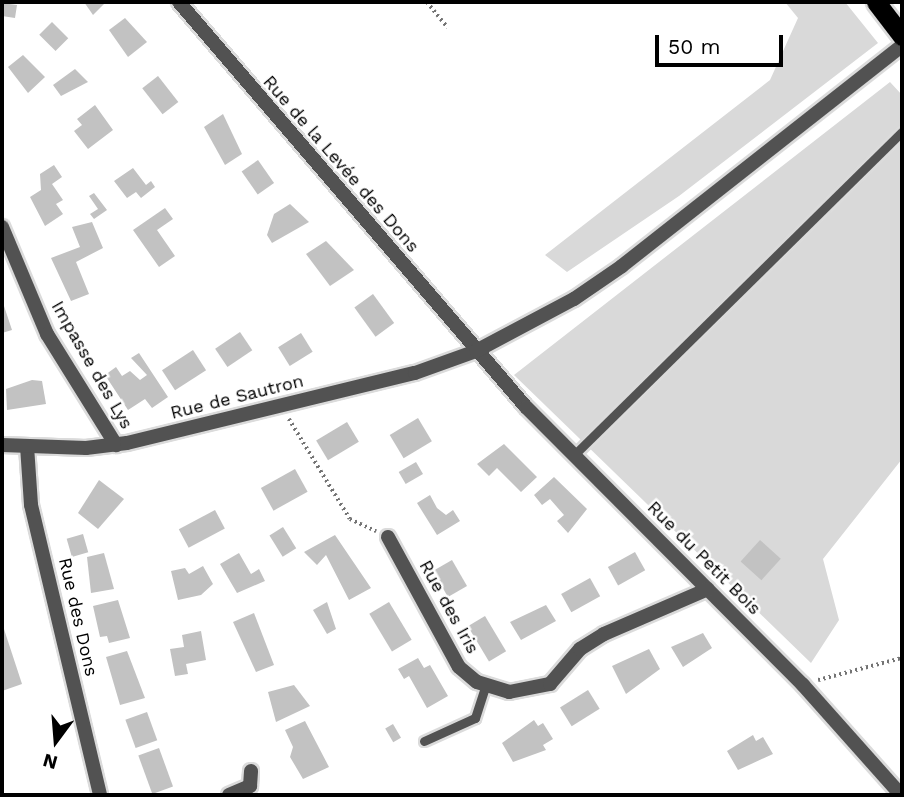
<!DOCTYPE html>
<html>
<head>
<meta charset="utf-8">
<style>
  body { margin:0 }
  #map { position:relative; width:904px; height:797px; overflow:hidden; background:#fff; font-family:"Work Sans",sans-serif }
  div>[style] { position:absolute }
  .green>* { inset:0; background:#d9d9d9 }
  .building>* { inset:0; background:#c2c2c2; transform-origin:0 0 }
  .path>* { height:3.5px; margin-top:-1.75px; transform-origin:0; background:repeating-linear-gradient(90deg,#747474 0 2px,transparent 0 5.5px) }
  .roads { filter:drop-shadow(2px 0 #dbdbdb) drop-shadow(-2px 0 #dbdbdb) drop-shadow(0 2px #dbdbdb) drop-shadow(0 -2px #dbdbdb) }
  .service>* { height:9px; margin:-4.5px; padding:0 4.5px; transform-origin:4.5px; border-radius:4.5px; background:#525252 }
  .minor>* { height:14px; margin:-7px; padding:0 7px; transform-origin:7px; border-radius:7px; background:#525252 }
  .tertiary>* { height:14px; margin:-7px; padding:0 7px; transform-origin:7px; border-radius:7px; background:#525252 }
  .trunk>* { height:19px; margin:-9.5px; padding:0 9.5px; transform-origin:9.5px; border-radius:9.5px; background:#000 }
  span { translate:-50% -50%; white-space:nowrap; text-align:center; line-height:1.15; -webkit-text-stroke:5px #fff; paint-order:stroke }
  .street-label { font-size:18px; color:#000 }
  .frame { position:absolute; inset:0; border:4px solid #000; pointer-events:none }
  .north { position:absolute; left:21px; top:706px; width:70px; height:70px; -webkit-text-stroke:5px #fff; paint-order:stroke; rotate:196deg; font-size:19px; font-weight:700; line-height:28px; text-align:center; color:#000 }
  .north::after { content:''; display:block; margin:auto; width:24px; height:32px; background:#000; clip-path:polygon(50% 0,100% 100%,50% 72%,0 100%) }
  .scale { position:absolute; left:655px; top:35px; width:128px; height:32px; box-sizing:border-box; border:4px solid #000; border-top:0; padding-left:9px; font-size:21px; line-height:24px; white-space:nowrap; color:#000; -webkit-text-stroke:5px #fff; paint-order:stroke }
</style>
</head>
<body>
<div id="map">
  <div class="green">
    <div style="clip-path:polygon(785px 2px,845px 2px,878px 43px,679px 196px,567px 272px,545px 255px,770px 80px,798px 18px)"></div>
    <div style="clip-path:polygon(890px 82px,902px 95px,902px 459px,823px 559px,839px 620px,811px 663px,514px 375px)"></div>
  </div>
  <div class="building">
    <div style="clip-path:polygon(84px 2px,106px 2px,93px 15px)"></div>
    <div style="clip-path:polygon(2px 3px,17px 5px,15px 18px,2px 16px)"></div>
    <div style="clip-path:polygon(125px 18px,147px 42px,128px 57px,109px 30px)"></div>
    <div style="left:52px;top:22px;width:23px;height:18px;rotate:45deg"></div>
    <div style="clip-path:polygon(23px 55px,45px 77px,28px 93px,8px 67px)"></div>
    <div style="clip-path:polygon(75px 69px,88px 82px,61px 96px,53px 85px)"></div>
    <div style="left:158px;top:76px;width:33px;height:20px;rotate:52deg"></div>
    <div style="clip-path:polygon(95px 105px,113px 130px,88px 149px,74px 131px,82px 125px,77px 119px)"></div>
    <div style="clip-path:polygon(223px 114px,242px 154px,225px 165px,204px 127px)"></div>
    <div style="left:258px;top:160px;width:28px;height:20px;rotate:55deg"></div>
    <div style="clip-path:polygon(54px 165px,62px 177px,52px 184px,63px 200px,56px 204px,63px 214px,45px 226px,30px 197px,41px 190px,40px 174px)"></div>
    <div style="clip-path:polygon(133px 168px,146px 185px,151px 181px,155px 187px,141px 198px,136px 192px,127px 198px,114px 181px)"></div>
    <div style="clip-path:polygon(94px 193px,107px 210px,94px 219px,90px 214px,98px 209px,89px 196px)"></div>
    <div style="clip-path:polygon(290px 204px,309px 222px,272px 243px,267px 235px,274px 214px)"></div>
    <div style="clip-path:polygon(165px 208px,173px 219px,157px 230px,175px 256px,159px 267px,133px 230px)"></div>
    <div style="clip-path:polygon(92px 222px,103px 248px,76px 262px,89px 294px,71px 301px,51px 258px,80px 247px,72px 227px)"></div>
    <div style="clip-path:polygon(326px 241px,354px 270px,330px 286px,306px 254px)"></div>
    <div style="left:373px;top:294px;width:36px;height:23px;rotate:54deg"></div>
    <div style="clip-path:polygon(2px 300px,12px 330px,2px 333px)"></div>
    <div style="left:240px;top:332px;width:22px;height:30px;rotate:56deg"></div>
    <div style="left:301px;top:333px;width:22px;height:27px;rotate:58deg"></div>
    <div style="left:193px;top:350px;width:24px;height:37px;rotate:57deg"></div>
    <div style="clip-path:polygon(139px 353px,168px 397px,152px 408px,145px 399px,128px 410px,105px 375px,116px 367px,122px 376px,130px 371px,140px 380px,147px 375px,131px 358px)"></div>
    <div style="clip-path:polygon(32px 380px,42px 381px,46px 404px,7px 410px,6px 389px)"></div>
    <div style="left:418px;top:418px;width:27px;height:33px;rotate:59deg"></div>
    <div style="left:347px;top:422px;width:23px;height:36px;rotate:59deg"></div>
    <div style="clip-path:polygon(504px 444px,537px 477px,521px 492px,497px 468px,489px 476px,477px 464px)"></div>
    <div style="left:416px;top:462px;width:14px;height:20px;rotate:60deg"></div>
    <div style="left:295px;top:469px;width:26px;height:39px;rotate:61deg"></div>
    <div style="clip-path:polygon(554px 477px,587px 509px,568px 533px,557px 521px,564px 515px,550px 499px,542px 505px,534px 495px)"></div>
    <div style="clip-path:polygon(99px 480px,124px 499px,98px 529px,78px 513px)"></div>
    <div style="clip-path:polygon(430px 495px,437px 508px,446px 515px,453px 510px,460px 521px,437px 535px,417px 503px)"></div>
    <div style="left:215px;top:510px;width:21px;height:41px;rotate:62deg"></div>
    <div style="left:283px;top:527px;width:25px;height:16px;rotate:58deg"></div>
    <div style="left:83px;top:534px;width:19px;height:17px;rotate:74deg"></div>
    <div style="clip-path:polygon(335px 535px,371px 588px,349px 600px,326px 555px,317px 565px,304px 552px)"></div>
    <div style="left:760px;top:540px;width:28px;height:29px;rotate:42deg"></div>
    <div style="left:635px;top:552px;width:21px;height:31px;rotate:61deg"></div>
    <div style="clip-path:polygon(104px 553px,114px 589px,91px 593px,87px 557px)"></div>
    <div style="clip-path:polygon(239px 553px,251px 574px,259px 569px,265px 581px,237px 593px,220px 564px)"></div>
    <div style="left:452px;top:560px;width:30px;height:22px;rotate:60deg"></div>
    <div style="clip-path:polygon(203px 566px,213px 584px,201px 595px,178px 600px,171px 571px,185px 568px,189px 574px)"></div>
    <div style="left:590px;top:578px;width:21px;height:33px;rotate:61deg"></div>
    <div style="clip-path:polygon(118px 600px,130px 638px,109px 643px,107px 636px,100px 637px,93px 606px)"></div>
    <div style="clip-path:polygon(327px 602px,336px 629px,327px 634px,313px 610px)"></div>
    <div style="left:389px;top:602px;width:44px;height:23px;rotate:59deg"></div>
    <div style="clip-path:polygon(546px 605px,556px 621px,521px 640px,510px 622px)"></div>
    <div style="clip-path:polygon(254px 613px,274px 665px,256px 672px,233px 622px)"></div>
    <div style="left:485px;top:616px;width:41px;height:20px;rotate:59deg"></div>
    <div style="clip-path:polygon(2px 623px,22px 684px,2px 691px)"></div>
    <div style="clip-path:polygon(201px 631px,206px 660px,186px 664px,188px 674px,175px 676px,170px 649px,184px 647px,182px 635px)"></div>
    <div style="clip-path:polygon(703px 633px,712px 648px,683px 667px,671px 647px)"></div>
    <div style="clip-path:polygon(649px 649px,660px 669px,626px 694px,612px 666px)"></div>
    <div style="clip-path:polygon(127px 651px,145px 698px,120px 705px,106px 657px)"></div>
    <div style="clip-path:polygon(418px 658px,424px 668px,430px 665px,448px 696px,427px 708px,409px 676px,404px 679px,398px 669px)"></div>
    <div style="clip-path:polygon(294px 685px,310px 706px,276px 722px,268px 692px)"></div>
    <div style="left:588px;top:690px;width:22px;height:33px;rotate:58deg"></div>
    <div style="left:147px;top:712px;width:30px;height:23px;rotate:70deg"></div>
    <div style="clip-path:polygon(534px 720px,538px 726px,543px 723px,553px 739px,543px 745px,546px 750px,513px 762px,502px 743px)"></div>
    <div style="clip-path:polygon(305px 721px,329px 767px,303px 779px,290px 757px,293px 747px,285px 730px)"></div>
    <div style="left:393px;top:724px;width:16px;height:9px;rotate:60deg"></div>
    <div style="clip-path:polygon(753px 735px,756px 741px,763px 737px,773px 754px,738px 770px,727px 751px)"></div>
    <div style="left:159px;top:748px;width:41px;height:22px;rotate:70deg"></div>
  </div>
  <div class="path">
    <div style="left:427px;top:2px;width:33px;rotate:51deg"></div>
    <div style="left:289px;top:419px;width:117px;rotate:58.6deg"></div>
    <div style="left:350px;top:519px;width:29px;rotate:25deg"></div>
    <div style="left:818px;top:680px;width:87px;rotate:-14.7deg"></div>
  </div>
  <div class="roads">
    <div class="service">
      <div style="left:574px;top:455px;width:460px;rotate:-44.6deg"></div>
      <div style="left:424px;top:741px;width:56px;rotate:-24.3deg"></div>
      <div style="left:475px;top:718px;width:35px;rotate:-72deg"></div>
    </div>
    <div class="minor">
      <div style="left:179px;top:2px;width:533px;rotate:49.41deg"></div>
      <div style="left:526px;top:407px;width:392px;rotate:45.1deg"></div>
      <div style="left:803px;top:685px;width:147px;rotate:48.3deg"></div>
      <div style="left:2px;top:227px;width:116px;rotate:67.2deg"></div>
      <div style="left:47px;top:334px;width:131px;rotate:58.1deg"></div>
      <div style="left:27px;top:446px;width:59px;rotate:86.1deg"></div>
      <div style="left:31px;top:505px;width:298px;rotate:76.6deg"></div>
      <div style="left:388px;top:537px;width:148px;rotate:61.4deg"></div>
      <div style="left:459px;top:667px;width:23px;rotate:40deg"></div>
      <div style="left:477px;top:682px;width:34px;rotate:17deg"></div>
      <div style="left:509px;top:692px;width:42px;rotate:-11deg"></div>
      <div style="left:550px;top:684px;width:46px;rotate:-49.4deg"></div>
      <div style="left:580px;top:649px;width:28px;rotate:-32deg"></div>
      <div style="left:604px;top:634px;width:113px;rotate:-23.4deg"></div>
      <div style="left:229px;top:795px;width:23px;rotate:-23deg"></div>
      <div style="left:250px;top:786px;width:15px;rotate:-86deg"></div>
    </div>
    <div class="tertiary">
      <div style="left:2px;top:445px;width:84px;rotate:2deg"></div>
      <div style="left:86px;top:448px;width:41px;rotate:-7deg"></div>
      <div style="left:127px;top:443px;width:296px;rotate:-13.7deg"></div>
      <div style="left:415px;top:373px;width:65px;rotate:-19.8deg"></div>
      <div style="left:476px;top:351px;width:111px;rotate:-28deg"></div>
      <div style="left:574px;top:299px;width:58px;rotate:-34.5deg"></div>
      <div style="left:622px;top:266px;width:356px;rotate:-38.2deg"></div>
    </div>
    <div class="trunk">
      <div style="left:876px;top:2px;width:43px;rotate:52.6deg"></div>
    </div>
  </div>
  <div class="street-label">
    <span style="left:341px;top:164px;rotate:49deg">Rue de la Levée des Dons</span>
    <span style="left:92px;top:365px;rotate:60deg">Impasse des Lys</span>
    <span style="left:237px;top:397px;rotate:-14deg">Rue de Sautron</span>
    <span style="left:704px;top:558px;rotate:45deg">Rue du Petit Bois</span>
    <span style="left:449px;top:607px;rotate:61deg">Rue des Iris</span>
    <span style="left:78px;top:617px;rotate:77deg">Rue des Dons</span>
  </div>
  <div class="frame"></div>
  <div class="north">N</div>
  <div class="scale">50 m</div>
</div>
</body>
</html>
